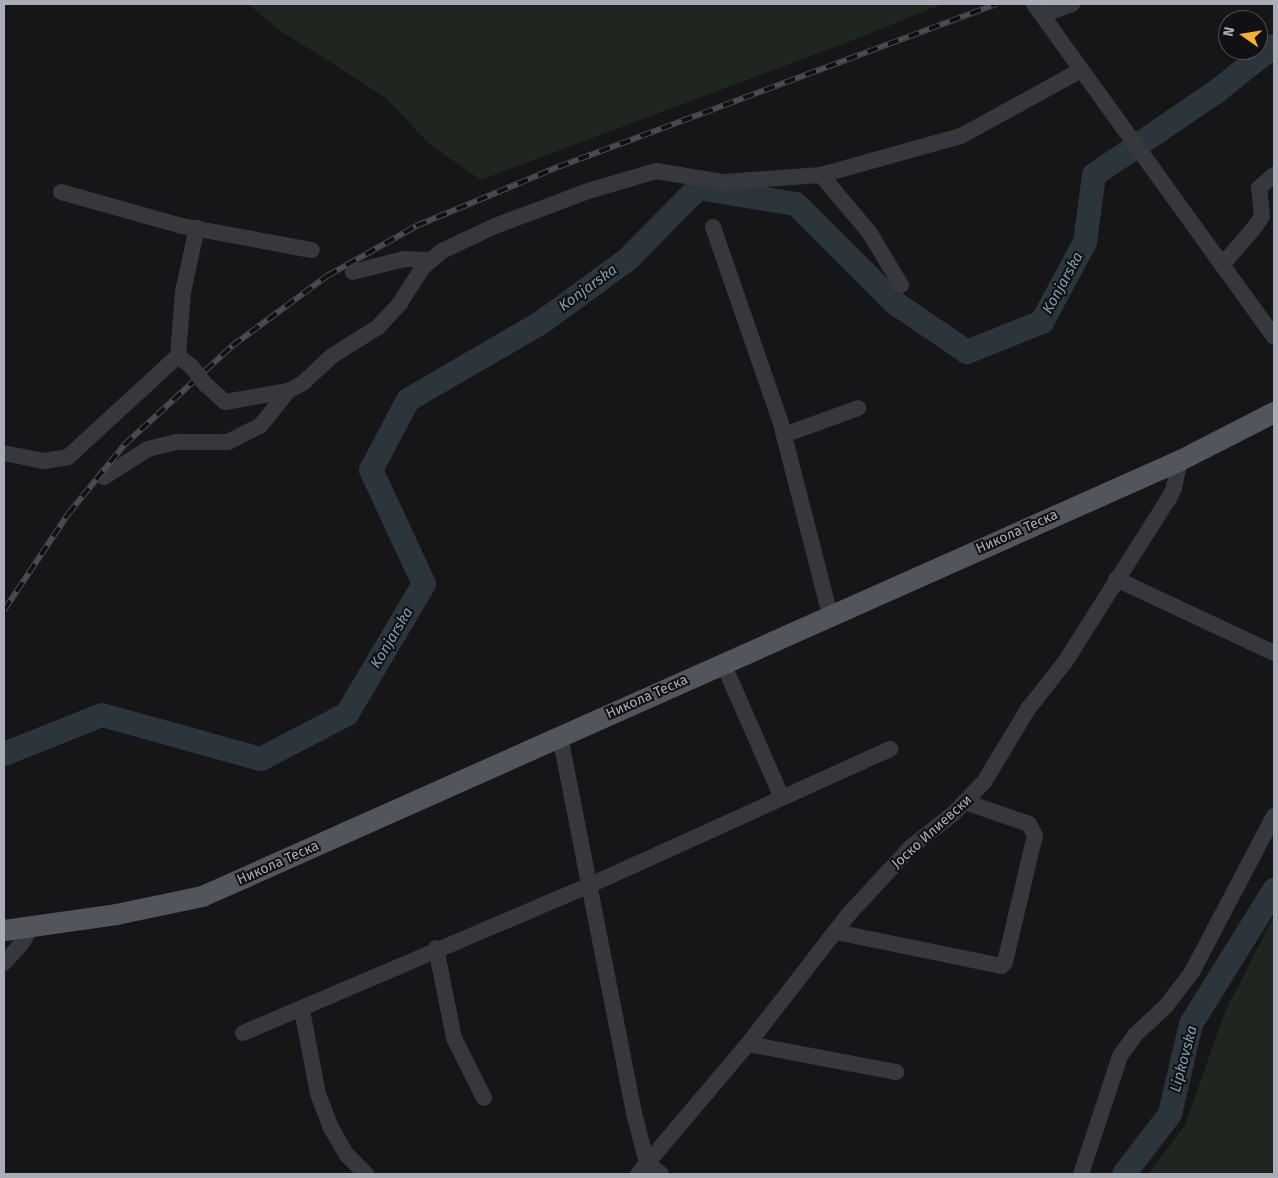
<!DOCTYPE html>
<html>
<head>
<meta charset="utf-8">
<style>
  body { margin:0 }
  #map { position:relative; width:1278px; height:1178px; overflow:hidden; background:#161618; font-family:"Fira Sans",sans-serif }
  div>[style] { position:absolute }
  .green>* { inset:0; background:#1e261f }
  .river>* { height:24px; margin:-12px; padding:0 12px; transform-origin:12px; border-radius:12px; background:#2c353c }
  .minor>* { height:16px; margin:-8px; padding:0 8px; transform-origin:8px; border-radius:8px; background:#37383d }
  .major>* { height:21px; margin:-10.5px; padding:0 10.5px; transform-origin:10.5px; border-radius:10.5px; background:#53555c }
  .rail>* { height:5.5px; margin-top:-2.75px; transform-origin:0; background:repeating-linear-gradient(90deg,#111113 0 11px,#4a4c52 0 22px); box-sizing:border-box; border-block:1px solid #4a4c52 }
  .minor-bridge>* { height:16px; margin:-8px; padding:0 8px; transform-origin:8px; border-radius:8px; background:#37383d }
  span { translate:-50% -50%; white-space:nowrap; text-align:center; line-height:1.15; -webkit-text-stroke:4px #111113; paint-order:stroke }
  .street-label { font-size:14px; color:#a8adb8 }
  .water-label { font-size:15px; color:#7f9bb3; font-style:italic }
  .frame { position:absolute; inset:0; border:5px solid #a8adb8; pointer-events:none }
  .north { position:absolute; left:1218px; top:10px; width:50px; height:50px; box-sizing:border-box; background:#111113; border:1px solid #4d4f55; border-radius:50%; rotate:283deg; font-size:14px; font-weight:700; line-height:20px; text-align:center; color:#a8adb8 }
  .north::after { content:''; display:block; margin:auto; width:18px; height:22px; background:#f2b134; clip-path:polygon(50% 0,100% 100%,50% 72%,0 100%) }
</style>
</head>
<body>
<div id="map">
  <div class="green">
    <div style="clip-path:polygon(248px 4px,942px 4px,869px 34px,481px 180px,429px 144px,386px 98px,278px 29px)"></div>
    <div style="clip-path:polygon(1274px 916px,1274px 1174px,1148px 1174px,1185px 1125px,1225px 1012px)"></div>
  </div>
  <div class="river">
    <div style="left:4px;top:754px;width:105px;rotate:-21.7deg"></div>
    <div style="left:102px;top:715px;width:165px;rotate:15.5deg"></div>
    <div style="left:261px;top:759px;width:97px;rotate:-27.6deg"></div>
    <div style="left:347px;top:714px;width:151px;rotate:-59.4deg"></div>
    <div style="left:424px;top:584px;width:126px;rotate:-114.9deg"></div>
    <div style="left:371px;top:470px;width:79px;rotate:-62.1deg"></div>
    <div style="left:408px;top:400px;width:155px;rotate:-30.2deg"></div>
    <div style="left:542px;top:322px;width:107px;rotate:-36.2deg"></div>
    <div style="left:628px;top:259px;width:100px;rotate:-45.4deg"></div>
    <div style="left:698px;top:188px;width:99px;rotate:9.3deg"></div>
    <div style="left:796px;top:204px;width:140px;rotate:45deg"></div>
    <div style="left:895px;top:303px;width:87px;rotate:34.2deg"></div>
    <div style="left:967px;top:352px;width:81px;rotate:-21.8deg"></div>
    <div style="left:1042px;top:322px;width:91px;rotate:-61.7deg"></div>
    <div style="left:1085px;top:242px;width:68px;rotate:-82.3deg"></div>
    <div style="left:1094px;top:175px;width:149px;rotate:-34.3deg"></div>
    <div style="left:1217px;top:91px;width:73px;rotate:-38.3deg"></div>
    <div style="left:1124px;top:1174px;width:76px;rotate:-52.5deg"></div>
    <div style="left:1170px;top:1114px;width:92px;rotate:-76.9deg"></div>
    <div style="left:1191px;top:1024px;width:158px;rotate:-58.2deg"></div>
  </div>
  <div class="minor">
    <div style="left:1034px;top:4px;width:410px;rotate:54.2deg"></div>
    <div style="left:1042px;top:15px;width:32px;rotate:-20deg"></div>
    <div style="left:821px;top:175px;width:75px;rotate:49.9deg"></div>
    <div style="left:869px;top:232px;width:62px;rotate:58.9deg"></div>
    <div style="left:61px;top:192px;width:126px;rotate:15.7deg"></div>
    <div style="left:182px;top:226px;width:132px;rotate:10.5deg"></div>
    <div style="left:713px;top:227px;width:204px;rotate:70.9deg"></div>
    <div style="left:780px;top:420px;width:201px;rotate:75.6deg"></div>
    <div style="left:1222px;top:265px;width:49px;rotate:-49.1deg"></div>
    <div style="left:1254px;top:228px;width:14px;rotate:-56deg"></div>
    <div style="left:1262px;top:216px;width:28px;rotate:-96deg"></div>
    <div style="left:1259px;top:188px;width:20px;rotate:-41deg"></div>
    <div style="left:353px;top:272px;width:53px;rotate:-14.3deg"></div>
    <div style="left:404px;top:259px;width:25px;rotate:2deg"></div>
    <div style="left:178px;top:356px;width:64px;rotate:-85.5deg"></div>
    <div style="left:183px;top:292px;width:66px;rotate:-77.8deg"></div>
    <div style="left:205px;top:384px;width:27px;rotate:42deg"></div>
    <div style="left:225px;top:402px;width:64px;rotate:-9.9deg"></div>
    <div style="left:288px;top:391px;width:17px;rotate:-28deg"></div>
    <div style="left:303px;top:383px;width:40px;rotate:-43deg"></div>
    <div style="left:332px;top:356px;width:54px;rotate:-32.2deg"></div>
    <div style="left:378px;top:327px;width:33px;rotate:-47deg"></div>
    <div style="left:400px;top:303px;width:43px;rotate:-57.4deg"></div>
    <div style="left:423px;top:267px;width:25px;rotate:-40deg"></div>
    <div style="left:442px;top:251px;width:59px;rotate:-25.3deg"></div>
    <div style="left:495px;top:226px;width:99px;rotate:-20.6deg"></div>
    <div style="left:588px;top:191px;width:71px;rotate:-16.4deg"></div>
    <div style="left:656px;top:171px;width:69px;rotate:9.2deg"></div>
    <div style="left:724px;top:182px;width:97px;rotate:-4.1deg"></div>
    <div style="left:821px;top:175px;width:145px;rotate:-15.6deg"></div>
    <div style="left:961px;top:136px;width:137px;rotate:-28.8deg"></div>
    <div style="left:784px;top:435px;width:79px;rotate:-20deg"></div>
    <div style="left:4px;top:453px;width:41px;rotate:11.3deg"></div>
    <div style="left:44px;top:461px;width:24px;rotate:-9deg"></div>
    <div style="left:68px;top:457px;width:149px;rotate:-42.6deg"></div>
    <div style="left:178px;top:356px;width:16px;rotate:38deg"></div>
    <div style="left:104px;top:477px;width:52px;rotate:-32.5deg"></div>
    <div style="left:148px;top:449px;width:30px;rotate:-14deg"></div>
    <div style="left:177px;top:442px;width:51px"></div>
    <div style="left:228px;top:442px;width:36px;rotate:-27deg"></div>
    <div style="left:260px;top:426px;width:45px;rotate:-51.3deg"></div>
    <div style="left:1116px;top:579px;width:174px;rotate:25.1deg"></div>
    <div style="left:723px;top:663px;width:145px;rotate:66.4deg"></div>
    <div style="left:560px;top:736px;width:388px;rotate:78.9deg"></div>
    <div style="left:635px;top:1117px;width:48px;rotate:75.4deg"></div>
    <div style="left:647px;top:1163px;width:18px;rotate:38deg"></div>
    <div style="left:836px;top:932px;width:169px;rotate:11.6deg"></div>
    <div style="left:1002px;top:966px;width:5px;rotate:-53deg"></div>
    <div style="left:1005px;top:962px;width:130px;rotate:-76.7deg"></div>
    <div style="left:1035px;top:835px;width:13px;rotate:-119deg"></div>
    <div style="left:1029px;top:824px;width:68px;rotate:-161deg"></div>
    <div style="left:436px;top:948px;width:92px;rotate:78.7deg"></div>
    <div style="left:454px;top:1038px;width:67px;rotate:63.4deg"></div>
    <div style="left:4px;top:963px;width:27px;rotate:-48deg"></div>
    <div style="left:22px;top:943px;width:21px;rotate:-59deg"></div>
    <div style="left:302px;top:1010px;width:86px;rotate:79.2deg"></div>
    <div style="left:318px;top:1094px;width:34px;rotate:69deg"></div>
    <div style="left:330px;top:1126px;width:34px;rotate:60deg"></div>
    <div style="left:347px;top:1155px;width:27px;rotate:45deg"></div>
    <div style="left:243px;top:1033px;width:375px;rotate:-23.1deg"></div>
    <div style="left:588px;top:886px;width:332px;rotate:-24.4deg"></div>
    <div style="left:748px;top:1044px;width:151px;rotate:10.7deg"></div>
    <div style="left:638px;top:1174px;width:170px;rotate:-49.8deg"></div>
    <div style="left:748px;top:1044px;width:163px;rotate:-52.2deg"></div>
    <div style="left:848px;top:915px;width:93px;rotate:-47.2deg"></div>
    <div style="left:911px;top:847px;width:53px;rotate:-38.2deg"></div>
    <div style="left:953px;top:814px;width:45px;rotate:-45.9deg"></div>
    <div style="left:984px;top:782px;width:85px;rotate:-58.9deg"></div>
    <div style="left:1028px;top:709px;width:60px;rotate:-51.8deg"></div>
    <div style="left:1065px;top:662px;width:192px;rotate:-57.6deg"></div>
    <div style="left:1168px;top:500px;width:13px;rotate:-63deg"></div>
    <div style="left:1174px;top:488px;width:29px;rotate:-78deg"></div>
    <div style="left:1081px;top:1174px;width:124px;rotate:-71.7deg"></div>
    <div style="left:1120px;top:1056px;width:26px;rotate:-54deg"></div>
    <div style="left:1135px;top:1035px;width:42px;rotate:-43.1deg"></div>
    <div style="left:1166px;top:1006px;width:43px;rotate:-52.6deg"></div>
    <div style="left:1192px;top:972px;width:176px;rotate:-62.3deg"></div>
  </div>
  <div class="major">
    <div style="left:4px;top:930px;width:113px;rotate:-8.1deg"></div>
    <div style="left:116px;top:914px;width:88px;rotate:-11.8deg"></div>
    <div style="left:202px;top:896px;width:1071px;rotate:-24.03deg"></div>
    <div style="left:1180px;top:460px;width:106px;rotate:-27.1deg"></div>
  </div>
  <div class="rail">
    <div style="left:4px;top:610px;width:115px;rotate:-56.3deg"></div>
    <div style="left:68px;top:514px;width:89px;rotate:-50.9deg"></div>
    <div style="left:124px;top:445px;width:147px;rotate:-42.5deg"></div>
    <div style="left:232px;top:346px;width:118px;rotate:-36.4deg"></div>
    <div style="left:327px;top:276px;width:102px;rotate:-29.3deg"></div>
    <div style="left:416px;top:226px;width:154px;rotate:-22.6deg"></div>
    <div style="left:558px;top:167px;width:467px;rotate:-20.4deg"></div>
  </div>
  <div class="minor-bridge">
    <div style="left:191px;top:366px;width:23px;rotate:52deg"></div>
  </div>
  <div class="street-label">
    <span style="left:1017px;top:532px;rotate:-24deg">Никола Теска</span>
    <span style="left:647px;top:697px;rotate:-24deg">Никола Теска</span>
    <span style="left:932px;top:832px;rotate:-42deg">Јоско Илиевски</span>
    <span style="left:278px;top:863px;rotate:-24deg">Никола Теска</span>
  </div>
  <div class="water-label">
    <span style="left:1063px;top:283px;rotate:-61deg">Konjarska</span>
    <span style="left:588px;top:288px;rotate:-36deg">Konjarska</span>
    <span style="left:392px;top:638px;rotate:-59deg">Konjarska</span>
    <span style="left:1184px;top:1059px;rotate:-75deg">Lipkovska</span>
  </div>
  <div class="frame"></div>
  <div class="north">N</div>
</div>
</body>
</html>
